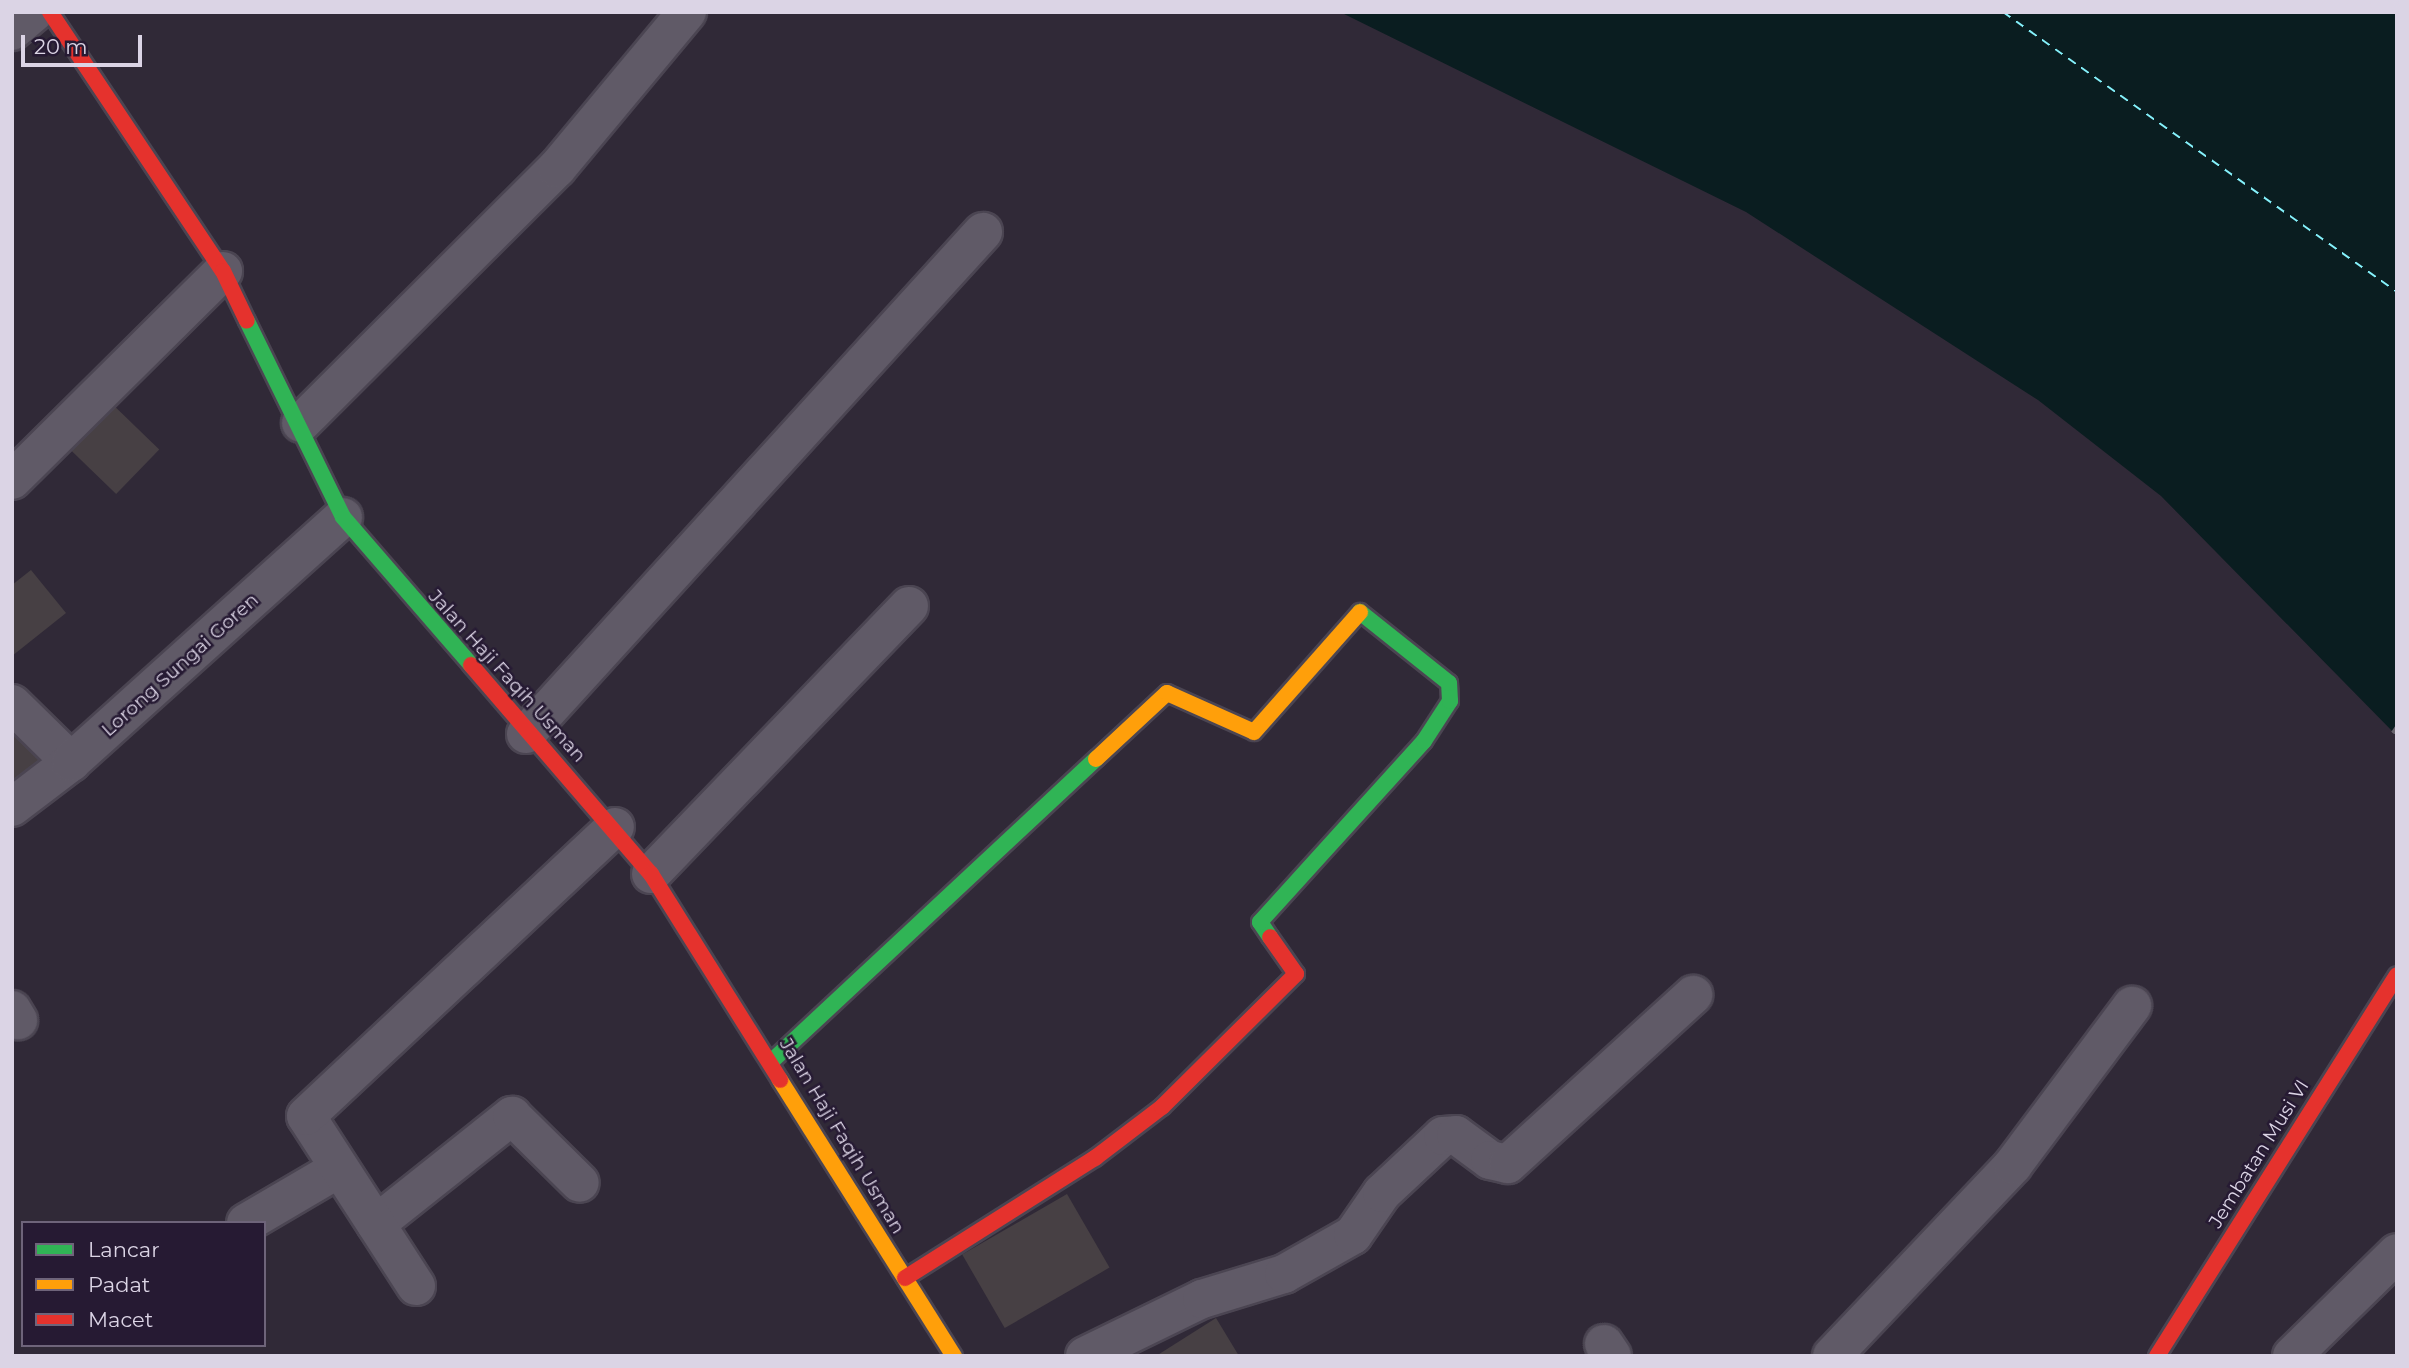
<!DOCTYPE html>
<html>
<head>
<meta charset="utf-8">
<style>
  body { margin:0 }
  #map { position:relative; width:2409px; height:1368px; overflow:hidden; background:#302937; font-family:Montserrat,sans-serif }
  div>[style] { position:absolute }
  .water>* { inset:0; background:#0a1d20 }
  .ferry>* { height:2px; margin-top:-1px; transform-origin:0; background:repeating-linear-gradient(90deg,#85f2fc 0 9px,transparent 0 16px) }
  .building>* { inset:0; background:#474044; transform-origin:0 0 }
  .path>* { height:4.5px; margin-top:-2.25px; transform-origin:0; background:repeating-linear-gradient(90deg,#67636d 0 7px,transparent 0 10.5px) }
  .roads { filter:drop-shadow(2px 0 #4b4552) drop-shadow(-2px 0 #4b4552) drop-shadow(0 2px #4b4552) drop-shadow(0 -2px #4b4552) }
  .street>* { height:38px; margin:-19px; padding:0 19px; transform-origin:19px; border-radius:19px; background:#605a67 }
  .fast>* { height:16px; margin:-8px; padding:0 8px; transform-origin:8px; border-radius:8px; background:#30b455 }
  .slow>* { height:16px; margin:-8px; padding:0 8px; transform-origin:8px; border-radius:8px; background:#ff9f0a }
  .jam>* { height:16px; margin:-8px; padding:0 8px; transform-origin:8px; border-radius:8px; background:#e5322d }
  span { translate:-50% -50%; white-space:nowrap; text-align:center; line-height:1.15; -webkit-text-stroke:5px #261a33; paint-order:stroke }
  .street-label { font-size:19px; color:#dbd4e5 }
  .frame { position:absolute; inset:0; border:14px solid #dbd4e5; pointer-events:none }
  .legend { position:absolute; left:21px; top:1221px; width:245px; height:126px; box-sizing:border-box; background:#261a33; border:2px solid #6e647a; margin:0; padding:9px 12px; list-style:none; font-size:21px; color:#dbd4e5 }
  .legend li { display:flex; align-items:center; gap:14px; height:35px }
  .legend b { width:35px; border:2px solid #6e647a }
  .scale { position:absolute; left:21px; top:35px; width:121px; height:32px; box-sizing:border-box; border:4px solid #dbd4e5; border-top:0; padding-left:9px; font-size:21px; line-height:24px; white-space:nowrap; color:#dbd4e5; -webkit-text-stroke:5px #261a33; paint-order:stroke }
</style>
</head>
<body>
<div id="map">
  <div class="water">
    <div style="clip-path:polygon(1340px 12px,2397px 12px,2397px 736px,2161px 496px,2038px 400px,1746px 212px)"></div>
  </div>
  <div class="ferry">
    <div style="left:2003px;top:12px;width:483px;rotate:35.4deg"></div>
  </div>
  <div class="building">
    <div style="left:106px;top:398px;width:74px;height:62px;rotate:44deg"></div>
    <div style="clip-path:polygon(31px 570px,66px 613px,12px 656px,12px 585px)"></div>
    <div style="clip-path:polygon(31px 725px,58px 763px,12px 795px,12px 738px)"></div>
    <div style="left:1067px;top:1194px;width:85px;height:121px;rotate:60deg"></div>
    <div style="clip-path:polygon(1216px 1318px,1239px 1356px,1156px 1356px)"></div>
  </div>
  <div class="path">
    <div style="left:2393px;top:733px;width:7px;rotate:-56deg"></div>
  </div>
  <div class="roads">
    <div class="street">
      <div style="left:12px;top:31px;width:30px;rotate:-40deg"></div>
      <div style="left:301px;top:423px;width:361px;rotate:-44.9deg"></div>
      <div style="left:557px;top:168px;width:203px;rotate:-50.2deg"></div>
      <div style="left:12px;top:480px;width:297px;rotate:-44.7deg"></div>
      <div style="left:12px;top:704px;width:83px;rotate:44.5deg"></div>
      <div style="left:526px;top:734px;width:679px;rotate:-47.69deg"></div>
      <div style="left:12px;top:807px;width:74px;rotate:-37.3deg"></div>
      <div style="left:71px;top:762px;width:366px;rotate:-42deg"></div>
      <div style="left:651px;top:874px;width:372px;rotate:-46.1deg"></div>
      <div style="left:12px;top:1010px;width:12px;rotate:59deg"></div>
      <div style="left:246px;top:1223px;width:107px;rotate:-30.4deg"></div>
      <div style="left:376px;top:1224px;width:174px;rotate:-38.5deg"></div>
      <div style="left:512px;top:1116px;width:95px;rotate:44.6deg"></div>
      <div style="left:416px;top:1286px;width:202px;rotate:-122.9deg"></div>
      <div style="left:306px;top:1116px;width:423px;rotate:-43.1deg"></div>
      <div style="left:1604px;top:1344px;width:14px;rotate:56deg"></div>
      <div style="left:1085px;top:1356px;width:130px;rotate:-26deg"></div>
      <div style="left:1202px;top:1299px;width:86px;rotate:-17deg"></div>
      <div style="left:1284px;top:1274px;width:79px;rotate:-29.5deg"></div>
      <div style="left:1353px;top:1235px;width:51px;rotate:-55.4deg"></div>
      <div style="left:1382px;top:1193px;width:83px;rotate:-43.1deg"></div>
      <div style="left:1443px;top:1136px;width:13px;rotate:-4deg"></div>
      <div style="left:1456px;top:1135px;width:42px;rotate:36.3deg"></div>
      <div style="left:1490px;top:1160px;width:18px;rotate:13deg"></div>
      <div style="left:1508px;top:1164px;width:251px;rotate:-42.4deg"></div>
      <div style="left:1832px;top:1356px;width:263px;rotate:-46.5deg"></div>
      <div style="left:2013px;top:1165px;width:199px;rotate:-53.2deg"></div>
      <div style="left:2292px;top:1356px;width:147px;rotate:-44.4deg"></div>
    </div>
    <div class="fast">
      <div style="left:247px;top:321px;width:218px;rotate:63.9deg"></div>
      <div style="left:343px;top:517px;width:196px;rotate:49.1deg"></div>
      <div style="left:1270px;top:937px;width:18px;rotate:-124deg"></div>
      <div style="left:1260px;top:922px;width:244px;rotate:-47.8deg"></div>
      <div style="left:1424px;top:741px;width:48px;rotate:-57deg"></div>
      <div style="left:1450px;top:701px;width:18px;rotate:-93deg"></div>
      <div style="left:1449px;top:683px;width:114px;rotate:-141.4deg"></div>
      <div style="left:772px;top:1061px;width:443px;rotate:-43deg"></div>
    </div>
    <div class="slow">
      <div style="left:1096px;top:759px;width:97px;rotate:-42.9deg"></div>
      <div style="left:1167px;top:693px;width:95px;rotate:24.1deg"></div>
      <div style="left:1254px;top:732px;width:160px;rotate:-48.5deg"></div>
      <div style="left:780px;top:1080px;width:326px;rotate:57.8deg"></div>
    </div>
    <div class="jam">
      <div style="left:50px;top:12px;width:311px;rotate:56.3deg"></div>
      <div style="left:223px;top:271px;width:55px;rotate:64.4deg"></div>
      <div style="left:471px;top:665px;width:276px;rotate:49.3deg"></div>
      <div style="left:651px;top:874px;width:243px;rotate:57.9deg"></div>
      <div style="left:905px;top:1278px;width:225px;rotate:-32.3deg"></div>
      <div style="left:1095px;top:1158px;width:84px;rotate:-37.3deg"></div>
      <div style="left:1162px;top:1107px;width:189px;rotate:-44.8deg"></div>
      <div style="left:1296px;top:974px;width:45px;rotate:-125.1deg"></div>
      <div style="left:2157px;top:1356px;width:450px;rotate:-57.8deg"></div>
    </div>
  </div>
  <div class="street-label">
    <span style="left:180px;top:665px;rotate:-42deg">Lorong Sungai Goren</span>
    <span style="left:507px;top:676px;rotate:48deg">Jalan Haji Faqih Usman</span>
    <span style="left:842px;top:1136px;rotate:59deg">Jalan Haji Faqih Usman</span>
    <span style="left:2259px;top:1154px;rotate:-58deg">Jembatan Musi VI</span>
  </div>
  <div class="frame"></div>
  <ul class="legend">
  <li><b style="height:9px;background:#30b455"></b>Lancar</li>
  <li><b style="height:9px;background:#ff9f0a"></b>Padat</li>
  <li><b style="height:9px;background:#e5322d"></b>Macet</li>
  </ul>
  <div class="scale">20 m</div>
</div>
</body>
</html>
